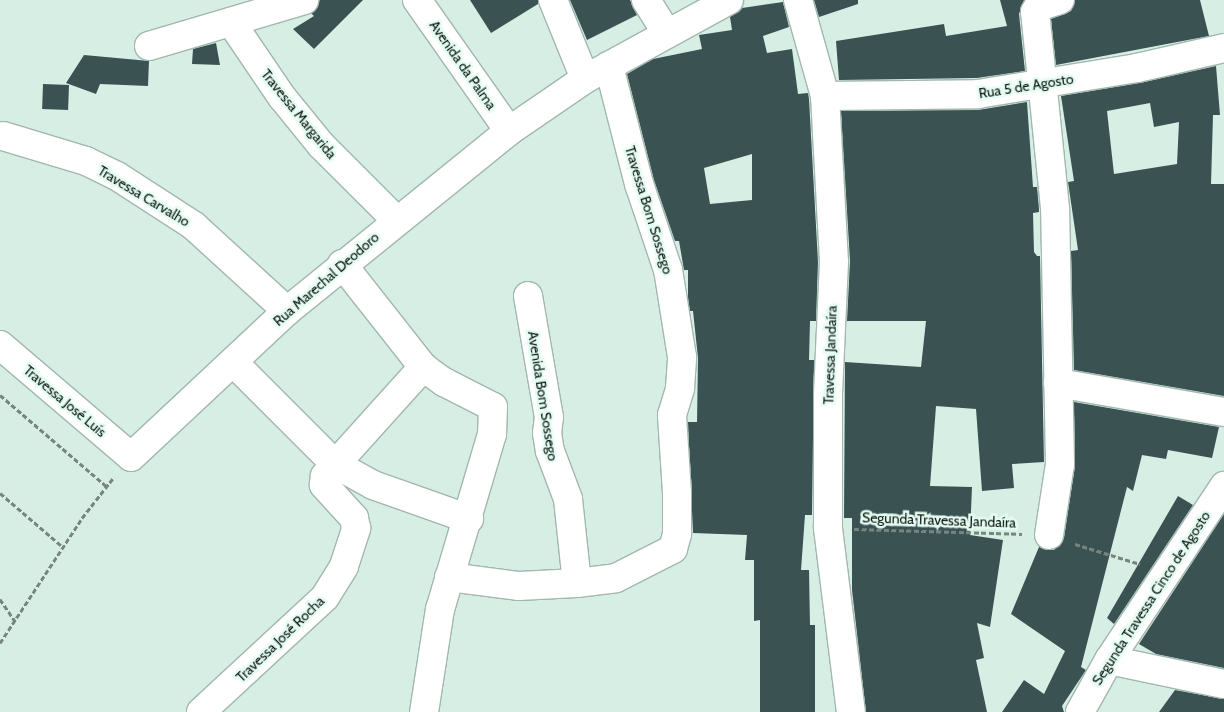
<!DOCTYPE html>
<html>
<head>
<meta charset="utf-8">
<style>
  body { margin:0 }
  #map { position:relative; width:1224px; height:712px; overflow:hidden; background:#d7eee5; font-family:Cabin,sans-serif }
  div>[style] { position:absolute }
  .building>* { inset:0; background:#3b5252; transform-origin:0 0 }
  .path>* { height:3px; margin-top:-1.5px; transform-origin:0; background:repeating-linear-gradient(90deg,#76867f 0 5px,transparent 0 7.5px) }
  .roads { filter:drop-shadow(1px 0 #a1b7ae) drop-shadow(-1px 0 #a1b7ae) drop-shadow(0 1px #a1b7ae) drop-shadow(0 -1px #a1b7ae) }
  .minor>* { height:28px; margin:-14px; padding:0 14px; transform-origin:14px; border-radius:14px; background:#fff }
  span { translate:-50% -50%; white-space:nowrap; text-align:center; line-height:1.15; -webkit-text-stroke:5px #e4fcf2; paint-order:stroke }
  .street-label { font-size:14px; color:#0c1511 }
</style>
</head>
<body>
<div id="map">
  <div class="building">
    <div style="clip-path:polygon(319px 0,363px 0,314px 49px,293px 29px,314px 16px,311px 13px)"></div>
    <div style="clip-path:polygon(470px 0,538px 0,538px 4px,491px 33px)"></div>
    <div style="clip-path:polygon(570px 0,630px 0,637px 15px,587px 40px)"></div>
    <div style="clip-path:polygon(814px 0,858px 0,858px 4px,819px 17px)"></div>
    <div style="clip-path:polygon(1000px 0,1024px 0,1019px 14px,1025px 71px,977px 78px,839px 80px,836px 41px,944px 24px,946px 36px,1007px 26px)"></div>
    <div style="clip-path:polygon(1075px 0,1200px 0,1209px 36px,1056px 65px,1051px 19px,1071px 11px)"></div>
    <div style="clip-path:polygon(evenodd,783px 2px,789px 27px,763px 36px,767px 53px,792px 49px,798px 94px,808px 93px,809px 99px,818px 262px,816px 321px,810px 321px,809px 360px,814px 360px,812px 515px,805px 515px,801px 570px,809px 570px,810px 625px,815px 625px,815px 712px,760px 712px,760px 620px,754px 621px,754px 560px,745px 560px,747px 535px,693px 533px,688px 422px,697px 422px,698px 358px,693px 311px,690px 311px,688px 297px,688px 270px,684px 270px,679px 241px,675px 241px,654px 180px,627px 74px,653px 59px,702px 49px,699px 35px,732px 30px,730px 17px,742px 8px,783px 2px,752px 154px,752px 200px,710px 204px,704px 168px,752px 154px)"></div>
    <div style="clip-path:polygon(216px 43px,220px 65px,192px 64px,193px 49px)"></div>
    <div style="clip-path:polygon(84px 55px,149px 61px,148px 86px,100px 84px,96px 94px,66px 83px)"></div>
    <div style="clip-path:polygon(evenodd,1216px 66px,1220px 115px,1213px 115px,1211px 184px,1224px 184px,1224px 396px,1074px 370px,1071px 251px,1078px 250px,1068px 182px,1074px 181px,1061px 96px,1140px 83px,1216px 66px,1150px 103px,1154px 127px,1179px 122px,1177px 164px,1114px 174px,1107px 111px,1150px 103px)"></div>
    <div style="left:43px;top:84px;width:26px;height:25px;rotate:2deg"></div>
    <div style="clip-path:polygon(1027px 102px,1033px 187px,1037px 187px,1039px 209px,1039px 212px,1033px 213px,1034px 252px,1037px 256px,1040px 256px,1044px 462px,1012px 464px,1014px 488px,982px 491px,976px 409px,936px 406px,930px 486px,972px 487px,970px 535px,1003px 540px,990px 627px,977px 623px,984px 658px,976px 660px,987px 712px,866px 712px,852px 590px,852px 518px,844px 518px,845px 362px,921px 367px,926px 321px,847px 321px,850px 261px,841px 111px,978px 110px)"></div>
    <div style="clip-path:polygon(1074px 402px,1219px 427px,1212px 458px,1168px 450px,1166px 459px,1142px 455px,1133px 491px,1127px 487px,1081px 667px,1086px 670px,1062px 706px,1064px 712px,1002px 712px,1024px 680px,1044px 694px,1065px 651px,1011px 614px,1039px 547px,1054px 550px,1064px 538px,1075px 466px)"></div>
    <div style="clip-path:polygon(1178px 496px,1193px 505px,1114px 624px,1107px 618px)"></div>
    <div style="clip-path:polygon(1224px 514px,1224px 668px,1156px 654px,1139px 644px)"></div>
    <div style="clip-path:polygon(1175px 690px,1224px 699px,1224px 712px,1159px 712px)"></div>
  </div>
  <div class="path">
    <div style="left:0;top:395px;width:140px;rotate:40.6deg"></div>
    <div style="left:0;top:493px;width:83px;rotate:40.6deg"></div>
    <div style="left:854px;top:529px;width:168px;rotate:1.7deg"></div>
    <div style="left:1075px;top:544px;width:68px;rotate:17.1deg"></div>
    <div style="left:0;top:599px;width:27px;rotate:56deg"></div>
    <div style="left:0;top:643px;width:149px;rotate:-56.7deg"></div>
    <div style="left:82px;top:518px;width:52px;rotate:-52deg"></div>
  </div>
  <div class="roads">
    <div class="minor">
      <div style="left:417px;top:0;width:160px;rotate:54.9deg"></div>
      <div style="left:553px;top:0;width:85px;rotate:67.9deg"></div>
      <div style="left:646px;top:0;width:38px;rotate:58deg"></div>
      <div style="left:798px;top:0;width:100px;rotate:74.3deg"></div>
      <div style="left:825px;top:96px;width:166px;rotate:86.9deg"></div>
      <div style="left:834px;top:262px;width:133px;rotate:92.6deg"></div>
      <div style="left:828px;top:395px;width:133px;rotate:90deg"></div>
      <div style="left:828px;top:528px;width:185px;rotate:82.9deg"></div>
      <div style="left:231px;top:22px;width:91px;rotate:55.8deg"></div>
      <div style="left:282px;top:97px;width:62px;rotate:50.9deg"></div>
      <div style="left:321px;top:145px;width:106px;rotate:45deg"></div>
      <div style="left:149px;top:46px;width:162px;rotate:-16.5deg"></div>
      <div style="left:825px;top:96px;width:153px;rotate:-0.7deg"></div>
      <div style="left:978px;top:94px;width:161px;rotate:-9.3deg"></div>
      <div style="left:1137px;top:68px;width:89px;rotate:-12.9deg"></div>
      <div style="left:3px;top:136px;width:87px;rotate:16.8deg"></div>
      <div style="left:86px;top:161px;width:34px;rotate:26deg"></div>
      <div style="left:117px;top:176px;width:92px;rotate:33deg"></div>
      <div style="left:194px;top:226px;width:126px;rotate:42.4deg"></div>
      <div style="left:342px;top:264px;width:131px;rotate:51.8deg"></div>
      <div style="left:423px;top:367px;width:26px;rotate:36deg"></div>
      <div style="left:444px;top:382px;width:55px;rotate:27deg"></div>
      <div style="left:493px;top:407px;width:27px;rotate:92deg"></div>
      <div style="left:492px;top:434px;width:183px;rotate:106.5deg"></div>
      <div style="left:440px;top:609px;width:104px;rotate:98.8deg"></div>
      <div style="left:528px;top:296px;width:123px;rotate:80.2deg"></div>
      <div style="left:549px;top:417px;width:16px;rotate:97deg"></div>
      <div style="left:547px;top:433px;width:18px;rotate:81deg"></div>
      <div style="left:550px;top:451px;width:51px;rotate:69.4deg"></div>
      <div style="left:568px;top:499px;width:84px;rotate:83.9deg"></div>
      <div style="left:0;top:345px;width:172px;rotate:40.5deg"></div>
      <div style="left:131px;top:457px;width:214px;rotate:-43.1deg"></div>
      <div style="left:287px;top:311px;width:286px;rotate:-39deg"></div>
      <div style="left:509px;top:131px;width:92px;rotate:-34.4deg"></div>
      <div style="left:585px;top:79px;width:164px;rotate:-28.7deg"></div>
      <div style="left:234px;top:363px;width:143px;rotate:45deg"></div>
      <div style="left:335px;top:464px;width:43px;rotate:28.9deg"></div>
      <div style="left:373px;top:485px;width:102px;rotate:19.5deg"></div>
      <div style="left:1058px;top:383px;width:169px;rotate:9.9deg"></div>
      <div style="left:1049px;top:535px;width:72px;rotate:-81.2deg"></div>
      <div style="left:1060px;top:464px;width:256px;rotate:-91.1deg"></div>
      <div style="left:1055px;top:208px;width:197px;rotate:-95.8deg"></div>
      <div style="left:1035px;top:12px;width:6px;rotate:-59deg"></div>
      <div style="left:1038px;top:7px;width:23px;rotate:-18deg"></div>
      <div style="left:449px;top:577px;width:71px;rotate:7.3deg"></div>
      <div style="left:519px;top:586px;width:58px;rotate:-3deg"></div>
      <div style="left:577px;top:583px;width:39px;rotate:-7deg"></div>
      <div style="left:616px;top:578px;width:64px;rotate:-27deg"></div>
      <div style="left:673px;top:549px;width:16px;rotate:-75deg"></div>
      <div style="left:677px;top:534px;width:41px;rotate:-90deg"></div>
      <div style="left:677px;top:493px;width:78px;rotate:-93.7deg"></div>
      <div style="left:672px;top:415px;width:28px;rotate:-73deg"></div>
      <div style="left:680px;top:388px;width:31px;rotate:-86deg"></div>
      <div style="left:682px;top:357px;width:88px;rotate:-99.1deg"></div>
      <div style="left:668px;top:270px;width:91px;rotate:-108.6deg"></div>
      <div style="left:639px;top:184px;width:122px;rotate:-104.3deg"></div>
      <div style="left:1109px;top:660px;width:117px;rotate:11.8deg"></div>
      <div style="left:201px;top:712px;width:169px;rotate:-42.8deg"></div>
      <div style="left:325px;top:597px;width:36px;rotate:-58deg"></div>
      <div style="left:344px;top:566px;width:40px;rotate:-72deg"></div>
      <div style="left:356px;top:528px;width:10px;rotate:-101deg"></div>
      <div style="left:354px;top:518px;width:45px;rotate:-132.3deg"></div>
      <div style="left:324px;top:485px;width:9px;rotate:-84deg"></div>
      <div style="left:325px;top:476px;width:147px;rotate:-48deg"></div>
      <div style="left:1080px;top:712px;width:60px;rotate:-60.9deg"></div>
      <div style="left:1109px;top:660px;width:209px;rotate:-56.5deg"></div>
    </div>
  </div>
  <div class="street-label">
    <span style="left:463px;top:65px;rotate:55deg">Avenida da Palma</span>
    <span style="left:1026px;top:86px;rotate:-9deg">Rua 5 de Agosto</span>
    <span style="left:299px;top:114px;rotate:51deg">Travessa Margarida</span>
    <span style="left:144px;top:196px;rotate:31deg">Travessa Carvalho</span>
    <span style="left:649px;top:210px;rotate:73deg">Travessa Bom Sossego</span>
    <span style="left:326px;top:279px;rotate:-41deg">Rua Marechal Deodoro</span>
    <span style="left:830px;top:355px;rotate:-88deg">Travessa Jandaíra</span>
    <span style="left:543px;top:396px;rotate:81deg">Avenida Bom Sossego</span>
    <span style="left:65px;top:401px;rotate:40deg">Travessa José Luís</span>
    <span style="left:939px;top:520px;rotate:2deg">Segunda Travessa Jandaíra</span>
    <span style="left:1151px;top:598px;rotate:-57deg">Segunda Travessa Cinco de Agosto</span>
    <span style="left:280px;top:639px;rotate:-44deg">Travessa José Rocha</span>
  </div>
</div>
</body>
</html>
